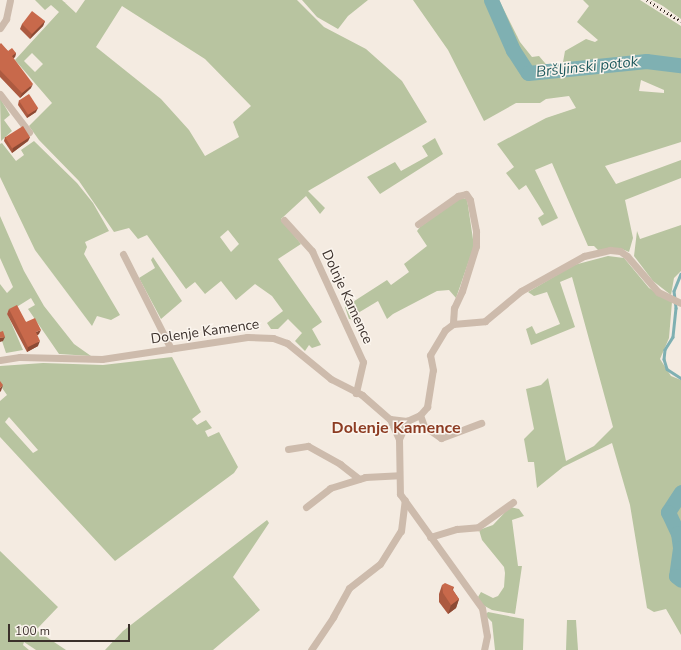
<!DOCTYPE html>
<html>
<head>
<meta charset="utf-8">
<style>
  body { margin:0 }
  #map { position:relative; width:681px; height:650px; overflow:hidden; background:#f4ebe1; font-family:"Nunito Sans",sans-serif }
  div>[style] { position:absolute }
  .green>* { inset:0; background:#b8c4a0 }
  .stream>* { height:2.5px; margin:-1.25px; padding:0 1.25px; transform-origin:1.25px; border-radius:1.25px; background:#7fb0b2 }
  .river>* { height:15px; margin:-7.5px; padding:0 7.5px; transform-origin:7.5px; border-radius:7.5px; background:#7fb0b2 }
  .minor>* { height:7px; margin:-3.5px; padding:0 3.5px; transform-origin:3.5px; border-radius:3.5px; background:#cdbbac }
  .rail>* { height:2.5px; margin-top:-1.25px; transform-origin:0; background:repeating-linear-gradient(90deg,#3b302b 0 1px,transparent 0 4px) }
  .wall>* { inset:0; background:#ac5a40 }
  .shaded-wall>* { inset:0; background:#8c4a34 }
  .building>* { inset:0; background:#c8694b; transform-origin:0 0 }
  span { translate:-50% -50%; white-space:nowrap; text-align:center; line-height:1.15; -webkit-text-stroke:3px #fbf5ee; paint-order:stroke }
  .street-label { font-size:14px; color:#3b302b }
  .water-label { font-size:15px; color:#1f5a5e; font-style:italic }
  .quarter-label { font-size:16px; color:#8c3b22; font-weight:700 }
  .scale { position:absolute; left:8px; top:624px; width:122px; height:18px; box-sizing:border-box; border:2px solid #3b302b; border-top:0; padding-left:5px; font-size:12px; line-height:14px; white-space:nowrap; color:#3b302b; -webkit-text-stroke:3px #fbf5ee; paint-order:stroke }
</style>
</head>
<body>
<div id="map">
  <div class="green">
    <div style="clip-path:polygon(evenodd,35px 0,62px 0,76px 13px,85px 0,297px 0,324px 27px,366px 49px,402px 81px,427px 122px,308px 191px,325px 208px,320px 214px,306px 196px,281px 219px,301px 244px,278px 259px,319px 317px,322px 322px,312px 329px,321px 345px,312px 348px,309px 345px,305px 351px,295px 341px,302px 333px,288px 319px,278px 329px,271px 329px,267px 323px,283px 311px,272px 296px,255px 284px,236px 300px,221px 281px,205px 294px,195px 282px,186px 289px,147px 235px,138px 239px,129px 228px,114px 232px,79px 181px,39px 140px,29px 126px,52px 103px,15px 60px,59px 12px,51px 5px,45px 10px,35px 0,122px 6px,205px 59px,251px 106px,233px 122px,239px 137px,205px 156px,189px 130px,161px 99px,96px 47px,122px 6px,35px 0,32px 53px,43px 64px,35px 72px,24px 61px,32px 53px,35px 0,228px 230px,239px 244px,231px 252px,220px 237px,228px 230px)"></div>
    <div style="clip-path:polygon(302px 0,368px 0,348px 16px,338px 29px,317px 17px)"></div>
    <div style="clip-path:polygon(evenodd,413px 0,499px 0,520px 42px,532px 57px,539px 56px,550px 69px,563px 62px,565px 51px,586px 39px,595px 42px,598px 40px,577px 22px,589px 6px,583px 0,640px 0,681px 26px,681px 142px,605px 166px,616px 184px,681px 160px,681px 178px,625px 200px,633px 238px,629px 252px,622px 249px,598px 250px,594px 246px,588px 246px,552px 163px,535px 170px,558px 218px,542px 226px,538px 218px,544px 214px,526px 185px,519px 190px,506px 173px,514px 167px,497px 144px,546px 118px,576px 108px,569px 96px,546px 99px,540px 103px,516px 103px,484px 121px,448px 50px,413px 0,641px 80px,664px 90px,664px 93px,639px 91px,641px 80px)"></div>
    <div style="clip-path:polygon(652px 0,681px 0,681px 19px,663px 6px)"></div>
    <div style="clip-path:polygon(0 98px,10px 115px,4px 120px,12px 131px,1px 141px)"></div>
    <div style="clip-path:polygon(435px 138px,443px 154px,380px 194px,367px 177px,395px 162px,401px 171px,428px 156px,422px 146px)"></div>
    <div style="clip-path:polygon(34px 141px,77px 183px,93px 203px,109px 231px,85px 242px,87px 247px,84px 254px,120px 315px,111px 320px,97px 316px,92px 326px,35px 250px,0 177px,0 144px,2px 143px,16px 161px,24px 155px,21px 150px)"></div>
    <div style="clip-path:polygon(460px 198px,467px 199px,474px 246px,456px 298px,449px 290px,437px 291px,393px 314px,387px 319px,378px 301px,358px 313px,360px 320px,349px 319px,345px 307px,387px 280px,391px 285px,409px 272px,404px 264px,427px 246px,417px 231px,420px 227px)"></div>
    <div style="clip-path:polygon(0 216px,24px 271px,44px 306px,74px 344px,91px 356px,59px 354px,28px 309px,35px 305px,31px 298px,7px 313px,23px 350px,6px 353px,0 335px,0 284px,7px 293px,13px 287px,0 258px)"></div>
    <div style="clip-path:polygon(681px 225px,681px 271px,674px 278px,671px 295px,653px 281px,634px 256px,637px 231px,640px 239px)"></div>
    <div style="clip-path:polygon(608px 256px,624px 258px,649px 288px,672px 302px,669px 338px,660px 359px,671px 376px,681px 380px,681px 488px,669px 501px,665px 516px,675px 538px,673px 578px,681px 583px,681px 635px,666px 609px,654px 612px,647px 608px,630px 505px,612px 443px,563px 467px,537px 488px,534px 462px,528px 462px,524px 439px,534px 429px,526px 389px,541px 385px,548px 378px,566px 461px,594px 446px,613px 427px,572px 277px,560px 282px,575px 327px,531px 345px,526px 329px,532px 326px,536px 334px,560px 324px,547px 292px,534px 296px,528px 292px,574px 265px)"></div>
    <div style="clip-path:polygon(153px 257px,182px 301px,161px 319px,139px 278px,155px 268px,151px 260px)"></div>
    <div style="clip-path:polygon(evenodd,172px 357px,201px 412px,192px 419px,197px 425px,206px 420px,212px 428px,205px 431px,208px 437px,219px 432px,238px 467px,234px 473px,115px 561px,0 437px,0 401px,7px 395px,0 385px,0 366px,43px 363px,103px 365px,172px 357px,9px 417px,38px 450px,33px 453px,5px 422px,9px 417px)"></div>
    <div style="clip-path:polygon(681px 497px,681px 533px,672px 512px,674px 505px)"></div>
    <div style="clip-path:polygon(510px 507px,519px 509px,524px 516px,512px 520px,518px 566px,522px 566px,515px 614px,492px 610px,481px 604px,478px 597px,481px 592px,493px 598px,498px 596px,504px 587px,505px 573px,504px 567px,482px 540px,479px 530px,493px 525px)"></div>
    <div style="clip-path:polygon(267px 520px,269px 523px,233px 577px,260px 610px,213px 650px,105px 650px,123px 631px)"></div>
    <div style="clip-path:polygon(0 551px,58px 607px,36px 630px,66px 650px,36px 650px,24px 642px,23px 645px,29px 650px,0 650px)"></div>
    <div style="clip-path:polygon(488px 612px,524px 619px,523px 650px,495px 650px,492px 622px,485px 615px)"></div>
    <div style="clip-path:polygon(567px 620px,576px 620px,578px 650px,566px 650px)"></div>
  </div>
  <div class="stream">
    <div style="left:681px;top:274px;width:18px;rotate:112deg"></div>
    <div style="left:674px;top:291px;width:17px;rotate:83deg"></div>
    <div style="left:676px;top:308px;width:29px;rotate:96deg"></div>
    <div style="left:673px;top:337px;width:15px;rotate:122deg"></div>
    <div style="left:665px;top:350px;width:9px;rotate:96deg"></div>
    <div style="left:664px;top:359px;width:10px;rotate:73deg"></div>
    <div style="left:667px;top:369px;width:17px;rotate:33deg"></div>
  </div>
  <div class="river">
    <div style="left:491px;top:0;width:55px;rotate:66.3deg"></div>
    <div style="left:513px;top:50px;width:27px;rotate:57deg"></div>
    <div style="left:528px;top:73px;width:119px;rotate:-5.8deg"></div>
    <div style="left:646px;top:61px;width:35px;rotate:7deg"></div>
    <div style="left:681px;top:492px;width:24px;rotate:123deg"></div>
    <div style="left:668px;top:512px;width:23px;rotate:65deg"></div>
    <div style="left:678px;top:533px;width:15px;rotate:82deg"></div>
    <div style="left:680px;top:548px;width:28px;rotate:98deg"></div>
    <div style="left:676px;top:576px;width:6px;rotate:39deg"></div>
  </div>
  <div class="minor">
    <div style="left:0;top:28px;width:11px;rotate:-56deg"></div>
    <div style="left:6px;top:19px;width:19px;rotate:-78deg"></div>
    <div style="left:0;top:94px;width:48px;rotate:52.7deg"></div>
    <div style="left:284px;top:220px;width:42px;rotate:47.9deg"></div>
    <div style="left:312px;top:251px;width:122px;rotate:65.3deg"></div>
    <div style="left:363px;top:362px;width:32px;rotate:103deg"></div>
    <div style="left:418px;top:224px;width:49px;rotate:-35deg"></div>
    <div style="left:458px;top:196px;width:8px;rotate:-14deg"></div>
    <div style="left:466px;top:194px;width:7px;rotate:56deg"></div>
    <div style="left:470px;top:200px;width:32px;rotate:79deg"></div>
    <div style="left:476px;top:231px;width:15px;rotate:90deg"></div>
    <div style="left:476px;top:246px;width:47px;rotate:107.3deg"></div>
    <div style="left:462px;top:291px;width:19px;rotate:115deg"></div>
    <div style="left:454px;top:308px;width:16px;rotate:94deg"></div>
    <div style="left:123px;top:254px;width:106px;rotate:63.2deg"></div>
    <div style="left:0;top:360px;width:20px;rotate:-9deg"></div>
    <div style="left:20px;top:357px;width:82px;rotate:1.4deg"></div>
    <div style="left:102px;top:359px;width:147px;rotate:-8.6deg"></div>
    <div style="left:247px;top:337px;width:26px;rotate:2deg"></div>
    <div style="left:273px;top:338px;width:15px;rotate:20deg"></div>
    <div style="left:287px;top:343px;width:57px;rotate:39.3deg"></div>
    <div style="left:331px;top:379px;width:35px;rotate:27deg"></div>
    <div style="left:362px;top:395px;width:37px;rotate:41deg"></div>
    <div style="left:390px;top:419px;width:17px;rotate:7deg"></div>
    <div style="left:407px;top:421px;width:14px;rotate:-25deg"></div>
    <div style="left:420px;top:415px;width:11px;rotate:-49deg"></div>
    <div style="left:427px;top:407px;width:37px;rotate:-81deg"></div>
    <div style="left:433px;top:370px;width:15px;rotate:-101deg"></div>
    <div style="left:430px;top:355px;width:29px;rotate:-59deg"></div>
    <div style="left:445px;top:330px;width:10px;rotate:-37deg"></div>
    <div style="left:453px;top:324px;width:32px;rotate:-5deg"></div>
    <div style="left:485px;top:321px;width:47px;rotate:-39.8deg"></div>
    <div style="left:521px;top:291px;width:72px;rotate:-29.1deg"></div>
    <div style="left:584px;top:256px;width:27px;rotate:-13deg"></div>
    <div style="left:610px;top:250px;width:10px;rotate:6deg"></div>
    <div style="left:620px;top:251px;width:9px;rotate:36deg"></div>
    <div style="left:627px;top:256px;width:48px;rotate:49.3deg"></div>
    <div style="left:658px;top:292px;width:25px;rotate:26deg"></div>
    <div style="left:420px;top:415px;width:12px;rotate:70deg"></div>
    <div style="left:424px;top:426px;width:21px;rotate:35deg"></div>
    <div style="left:441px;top:438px;width:43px;rotate:-20.6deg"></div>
    <div style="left:390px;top:419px;width:22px;rotate:66deg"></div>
    <div style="left:399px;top:439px;width:55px;rotate:89deg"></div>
    <div style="left:400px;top:494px;width:140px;rotate:54.3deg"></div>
    <div style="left:482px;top:608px;width:28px;rotate:80deg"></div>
    <div style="left:487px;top:636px;width:14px;rotate:102deg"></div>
    <div style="left:399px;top:439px;width:20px;rotate:-66deg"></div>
    <div style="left:288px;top:449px;width:20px;rotate:-9deg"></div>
    <div style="left:308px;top:446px;width:37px;rotate:29deg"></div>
    <div style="left:340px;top:464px;width:24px;rotate:38deg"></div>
    <div style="left:306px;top:507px;width:31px;rotate:-38deg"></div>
    <div style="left:330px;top:488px;width:37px;rotate:-17deg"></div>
    <div style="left:365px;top:477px;width:34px;rotate:-3deg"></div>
    <div style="left:430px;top:537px;width:28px;rotate:-17deg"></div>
    <div style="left:457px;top:529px;width:21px;rotate:-5deg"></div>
    <div style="left:478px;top:527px;width:43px;rotate:-35.5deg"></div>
    <div style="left:311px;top:650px;width:40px;rotate:-56deg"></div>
    <div style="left:333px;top:617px;width:33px;rotate:-61deg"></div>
    <div style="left:349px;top:588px;width:39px;rotate:-38deg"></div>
    <div style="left:380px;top:564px;width:39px;rotate:-58deg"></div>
    <div style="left:401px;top:531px;width:31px;rotate:-83deg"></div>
  </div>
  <div class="rail">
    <div style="left:647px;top:0;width:40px;rotate:32deg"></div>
  </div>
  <div class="wall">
    <div style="clip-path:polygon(45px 21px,43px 26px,30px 39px,20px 29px,22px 24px)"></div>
    <div style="clip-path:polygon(0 44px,8px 51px,16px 53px,15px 57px,13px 58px,31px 88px,20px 98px,0 77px)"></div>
    <div style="clip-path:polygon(19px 100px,36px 112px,27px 118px,18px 105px)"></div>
    <div style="clip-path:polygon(5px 137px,30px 137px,28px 141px,12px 153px,4px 141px)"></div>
    <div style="clip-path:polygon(9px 309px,26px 322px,39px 334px,37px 335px,38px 346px,27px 352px,7px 314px)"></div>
    <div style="clip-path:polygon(442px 585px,454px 587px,453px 590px,459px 599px,456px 608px,448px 614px,439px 602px,439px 594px)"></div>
  </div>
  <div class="shaded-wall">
    <div style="clip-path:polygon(45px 21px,43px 26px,30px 39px,32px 34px)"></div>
    <div style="clip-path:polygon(16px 53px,15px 57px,10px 61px,12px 56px)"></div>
    <div style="clip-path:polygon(33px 84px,31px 88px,20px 98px,22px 93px)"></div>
    <div style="clip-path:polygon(38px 108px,36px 112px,27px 118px,28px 114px)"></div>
    <div style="clip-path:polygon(30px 137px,28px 141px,12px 153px,13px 148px)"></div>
    <div style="clip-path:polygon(41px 330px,39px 334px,34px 337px,36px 332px)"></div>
    <div style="clip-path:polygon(5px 337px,3px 341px,0 342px,0 338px)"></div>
    <div style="clip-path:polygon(40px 341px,38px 346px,27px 352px,28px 347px)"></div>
    <div style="clip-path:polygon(3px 385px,1px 391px,0 392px,0 388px)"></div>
    <div style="clip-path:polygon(459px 599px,456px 608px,448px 614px,451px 605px)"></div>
  </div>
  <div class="building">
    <div style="clip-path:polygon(32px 11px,45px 21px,32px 34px,22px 24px)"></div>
    <div style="clip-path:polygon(1px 43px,8px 51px,12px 48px,16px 53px,12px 56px,33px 84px,22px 93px,0 70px,0 44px)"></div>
    <div style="left:29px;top:94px;width:17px;height:12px;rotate:57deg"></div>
    <div style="left:23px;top:126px;width:13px;height:21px;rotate:58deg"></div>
    <div style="clip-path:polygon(17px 305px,26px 322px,35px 318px,41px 330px,36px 332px,40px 341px,28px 347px,9px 309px)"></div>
    <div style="clip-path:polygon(3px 331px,5px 337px,0 338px,0 332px)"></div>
    <div style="clip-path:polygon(0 381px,3px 385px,0 388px)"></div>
    <div style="clip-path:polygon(445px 583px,454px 587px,452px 589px,459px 599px,451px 605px,443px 593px,442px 585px)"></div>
  </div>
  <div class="street-label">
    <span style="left:347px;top:297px;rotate:65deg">Dolnje Kamence</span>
    <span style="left:205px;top:332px;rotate:-8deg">Dolenje Kamence</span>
  </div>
  <div class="water-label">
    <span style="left:587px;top:67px;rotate:-6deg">Bršljinski potok</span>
  </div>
  <div class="quarter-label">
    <span style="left:396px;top:428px">Dolenje Kamence</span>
  </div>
  <div class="scale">100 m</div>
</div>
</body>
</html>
